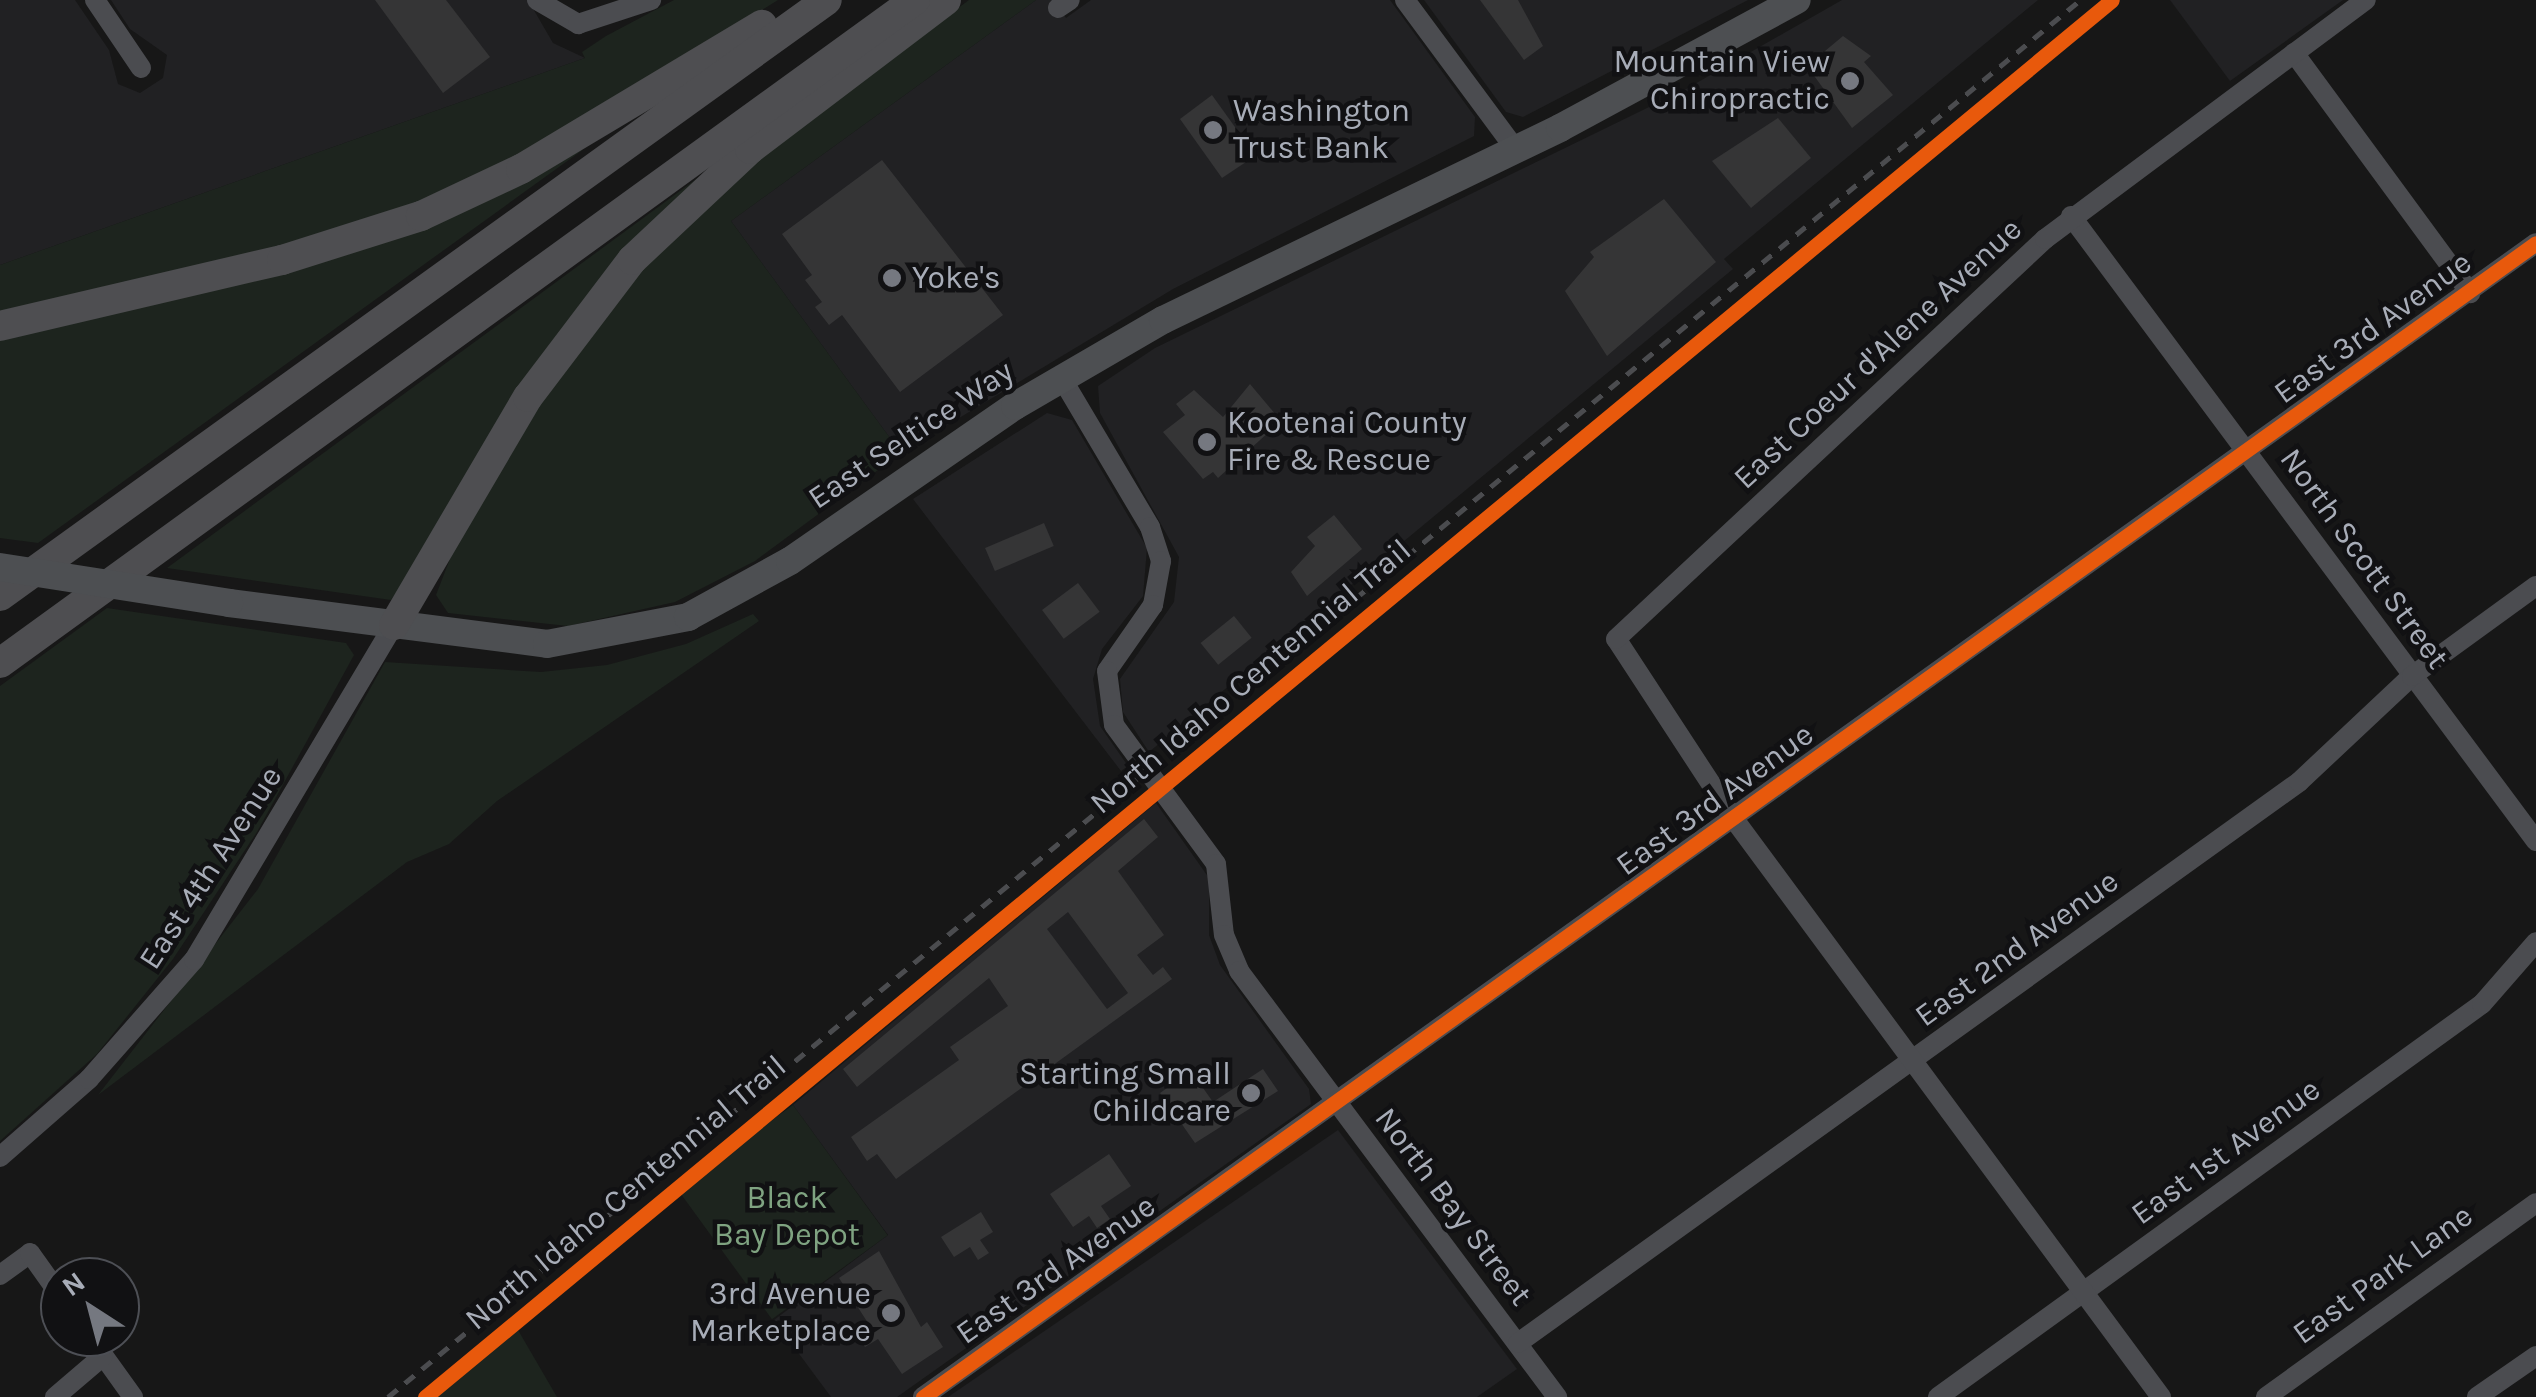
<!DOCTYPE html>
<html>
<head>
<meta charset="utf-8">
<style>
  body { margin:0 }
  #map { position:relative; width:2536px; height:1397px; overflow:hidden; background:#171717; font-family:Karla,sans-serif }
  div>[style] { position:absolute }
  .built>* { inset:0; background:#212123 }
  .green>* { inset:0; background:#1d241e; transform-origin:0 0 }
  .building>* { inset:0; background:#353536; transform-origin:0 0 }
  .minor>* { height:20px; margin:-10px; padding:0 10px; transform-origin:10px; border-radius:10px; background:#4b4c50 }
  .major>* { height:28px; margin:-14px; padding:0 14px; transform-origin:14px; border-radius:14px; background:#4d4f52 }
  .highway>* { height:30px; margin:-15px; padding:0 15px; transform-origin:15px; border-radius:15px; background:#4e4e51 }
  .rail>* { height:5px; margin-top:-2.5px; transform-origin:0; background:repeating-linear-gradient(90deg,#4b4c4f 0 12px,transparent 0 22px) }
  .major-bridge>* { height:28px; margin:-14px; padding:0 14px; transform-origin:14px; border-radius:14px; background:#4d4f52 }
  .cycleway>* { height:15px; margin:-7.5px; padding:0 7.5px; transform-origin:7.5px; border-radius:7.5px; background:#e8590c }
  .dots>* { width:28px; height:28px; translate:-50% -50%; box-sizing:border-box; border:5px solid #111113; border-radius:50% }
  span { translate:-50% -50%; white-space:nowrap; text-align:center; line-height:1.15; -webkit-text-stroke:9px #111113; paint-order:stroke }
  .poi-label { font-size:32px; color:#a8adb8 }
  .right { translate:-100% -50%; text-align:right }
  .left { translate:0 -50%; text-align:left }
  .street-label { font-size:32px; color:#a8adb8 }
  .park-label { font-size:32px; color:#7fa381 }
  .north { position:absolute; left:40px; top:1257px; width:100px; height:100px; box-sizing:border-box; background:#111113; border:2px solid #4d4f55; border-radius:50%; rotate:324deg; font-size:28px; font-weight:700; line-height:40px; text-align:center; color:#a8adb8 }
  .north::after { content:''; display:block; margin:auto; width:35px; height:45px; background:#757880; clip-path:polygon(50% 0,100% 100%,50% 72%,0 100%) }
</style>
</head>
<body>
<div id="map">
  <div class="built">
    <div style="clip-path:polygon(0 0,75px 0,109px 50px,118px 84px,140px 93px,163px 78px,167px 55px,130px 29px,111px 0,528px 0,553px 43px,585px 58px,0 265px)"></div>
    <div style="clip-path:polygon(1036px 0,1052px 0,1066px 18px,1091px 0,1390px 0,1475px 117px,1474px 136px,1173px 289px,901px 453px,731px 221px)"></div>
    <div style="clip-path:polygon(1424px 0,1748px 0,1523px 117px,1506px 112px)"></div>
    <div style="clip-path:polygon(1842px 0,2038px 0,1724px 259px,1733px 269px,1149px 752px,1123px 712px,1120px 679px,1174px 602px,1179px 557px,1100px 413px,1098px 386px,1155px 348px,1686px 89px)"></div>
    <div style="clip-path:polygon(2170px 0,2343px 0,2230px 81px)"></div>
    <div style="clip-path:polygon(1047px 413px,1072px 420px,1147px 548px,1143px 596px,1102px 649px,1093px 679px,1100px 726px,1128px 766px,1121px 771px,913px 499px)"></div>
    <div style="clip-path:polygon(1156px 803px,1209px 878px,1209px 935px,1220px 965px,1309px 1089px,1311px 1104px,897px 1397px,831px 1397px,774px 1320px,888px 1235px,793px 1105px)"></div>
    <div style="clip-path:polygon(1338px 1130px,1517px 1369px,1477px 1397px,948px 1397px)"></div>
  </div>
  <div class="green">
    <div style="clip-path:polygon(674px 0,778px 0,546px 144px,387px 220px,0 314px,0 265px,585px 58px,582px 52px,606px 36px)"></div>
    <div style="clip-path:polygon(969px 0,1036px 0,731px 221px,901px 453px,755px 561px,675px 602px,568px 626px,448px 613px,436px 595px,460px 533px,554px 370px,608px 303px,754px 160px)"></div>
    <div style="clip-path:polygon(584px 149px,38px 543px,0 538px,0 336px,495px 195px)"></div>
    <div style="clip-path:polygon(699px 177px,391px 600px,167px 568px)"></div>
    <div style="clip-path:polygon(107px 608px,346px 643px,354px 655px,257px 832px,173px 959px,97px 1054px,0 1141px,0 686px)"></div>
    <div style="clip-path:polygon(753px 614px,759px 621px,497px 801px,449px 844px,407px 862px,98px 1095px,258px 889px,385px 662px,541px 672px,607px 665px,686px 644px)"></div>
    <div style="left:793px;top:1105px;width:161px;height:143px;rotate:54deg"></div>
    <div style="clip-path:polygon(518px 1330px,557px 1397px,433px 1397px,505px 1337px)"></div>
  </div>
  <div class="building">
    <div style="clip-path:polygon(375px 0,446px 0,490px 57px,443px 93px)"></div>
    <div style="clip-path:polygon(1480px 0,1518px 0,1543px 46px,1524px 60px)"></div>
    <div style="clip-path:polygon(1843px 36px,1871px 56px,1864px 62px,1893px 95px,1852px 128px,1807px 66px)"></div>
    <div style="clip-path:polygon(1212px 95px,1250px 148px,1249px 160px,1222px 178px,1180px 119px)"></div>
    <div style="clip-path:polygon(1778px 118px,1811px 158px,1751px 208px,1712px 161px)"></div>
    <div style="clip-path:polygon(882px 160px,1003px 315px,900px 392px,842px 315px,829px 325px,815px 307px,822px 302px,805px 280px,812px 275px,782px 234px)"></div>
    <div style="clip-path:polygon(1664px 199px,1716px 262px,1607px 356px,1565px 291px,1594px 257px,1590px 252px)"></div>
    <div style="clip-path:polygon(1250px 384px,1281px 421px,1218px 478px,1213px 472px,1203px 479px,1163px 432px,1185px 415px,1176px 404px,1194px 390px,1223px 417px)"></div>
    <div style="clip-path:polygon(1334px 515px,1362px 549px,1307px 596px,1291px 572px,1315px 546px,1307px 537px)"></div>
    <div style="left:1044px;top:523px;width:25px;height:64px;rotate:67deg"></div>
    <div style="left:1078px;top:583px;width:36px;height:45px;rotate:53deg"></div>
    <div style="left:1234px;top:616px;width:28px;height:43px;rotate:51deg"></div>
    <div style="clip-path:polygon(evenodd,1144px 819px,1158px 837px,1118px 871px,1164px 935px,1137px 955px,1153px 975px,1163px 967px,1172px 979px,896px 1179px,877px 1154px,867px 1161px,851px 1137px,959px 1060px,950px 1047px,1008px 1006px,989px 978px,857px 1087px,843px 1069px,1144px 819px,1068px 912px,1128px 993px,1107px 1009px,1047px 929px,1068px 912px)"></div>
    <div style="clip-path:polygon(1263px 1069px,1278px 1091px,1195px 1143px,1160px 1093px,1191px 1071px,1213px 1102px)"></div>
    <div style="clip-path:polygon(1109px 1154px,1131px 1186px,1101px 1206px,1110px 1219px,1097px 1228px,1089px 1216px,1073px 1227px,1050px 1194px)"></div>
    <div style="clip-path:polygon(981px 1212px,993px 1232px,980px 1240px,989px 1253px,978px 1260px,970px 1247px,954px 1257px,941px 1237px)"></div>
    <div style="clip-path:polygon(879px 1251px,921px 1327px,927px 1322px,943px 1347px,902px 1374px,878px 1339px,865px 1347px,855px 1332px,868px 1323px,839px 1278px)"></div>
  </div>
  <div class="minor">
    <div style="left:95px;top:0;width:82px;rotate:55.9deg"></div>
    <div style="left:537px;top:0;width:48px;rotate:30.3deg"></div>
    <div style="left:578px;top:24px;width:77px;rotate:-18.2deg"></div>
    <div style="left:1405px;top:0;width:187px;rotate:53.5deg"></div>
    <div style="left:1058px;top:8px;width:14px;rotate:-34deg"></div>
    <div style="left:2294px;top:53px;width:298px;rotate:53.7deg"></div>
    <div style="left:2071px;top:216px;width:779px;rotate:53.35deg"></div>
    <div style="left:1061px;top:377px;width:174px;rotate:59.3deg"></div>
    <div style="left:1150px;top:527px;width:36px;rotate:72deg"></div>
    <div style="left:1161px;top:561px;width:45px;rotate:100.3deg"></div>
    <div style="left:1153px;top:605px;width:80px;rotate:124.9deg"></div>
    <div style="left:1107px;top:671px;width:54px;rotate:82.6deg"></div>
    <div style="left:1114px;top:725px;width:172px;rotate:53.7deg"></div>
    <div style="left:1216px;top:864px;width:71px;rotate:83.6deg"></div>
    <div style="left:1224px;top:935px;width:39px;rotate:67deg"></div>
    <div style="left:1239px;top:971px;width:532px;rotate:53.26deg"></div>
    <div style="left:0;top:1157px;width:118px;rotate:-41.2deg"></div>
    <div style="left:89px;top:1079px;width:159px;rotate:-48.6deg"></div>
    <div style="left:194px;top:960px;width:390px;rotate:-59.2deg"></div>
    <div style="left:0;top:1275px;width:37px;rotate:-36deg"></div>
    <div style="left:30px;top:1253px;width:52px;rotate:54.5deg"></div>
    <div style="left:90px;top:1337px;width:74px;rotate:54.4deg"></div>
    <div style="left:1518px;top:1343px;width:962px;rotate:-35.69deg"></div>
    <div style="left:2299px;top:782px;width:155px;rotate:-43.2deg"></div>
    <div style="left:2412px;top:676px;width:153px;rotate:-36deg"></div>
    <div style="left:55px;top:1397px;width:63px;rotate:-40.5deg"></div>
    <div style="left:923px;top:1397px;width:1983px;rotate:-35.58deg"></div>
    <div style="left:1938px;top:1397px;width:671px;rotate:-35.85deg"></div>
    <div style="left:2482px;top:1004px;width:82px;rotate:-48.9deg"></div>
    <div style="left:2161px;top:1397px;width:719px;rotate:-126.46deg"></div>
    <div style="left:1734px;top:819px;width:215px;rotate:-123.2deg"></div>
    <div style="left:1616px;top:639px;width:587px;rotate:-43deg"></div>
    <div style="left:2045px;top:239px;width:400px;rotate:-36.7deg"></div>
    <div style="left:2266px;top:1397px;width:332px;rotate:-35.7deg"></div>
    <div style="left:2477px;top:1397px;width:72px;rotate:-34.8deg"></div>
  </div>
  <div class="major">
    <div style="left:229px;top:603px;width:321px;rotate:7.3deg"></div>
    <div style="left:547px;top:644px;width:144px;rotate:-10.8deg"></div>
    <div style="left:688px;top:617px;width:116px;rotate:-28.8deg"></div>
    <div style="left:790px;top:561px;width:273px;rotate:-34.6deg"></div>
    <div style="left:1015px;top:406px;width:171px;rotate:-30.2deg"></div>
    <div style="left:1163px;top:320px;width:441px;rotate:-25.8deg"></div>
    <div style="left:1560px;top:128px;width:269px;rotate:-28.4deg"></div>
  </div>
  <div class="highway">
    <div style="left:0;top:326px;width:290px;rotate:-13.2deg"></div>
    <div style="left:282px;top:260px;width:146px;rotate:-17.6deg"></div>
    <div style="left:421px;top:216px;width:110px;rotate:-25.2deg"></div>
    <div style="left:521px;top:169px;width:281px;rotate:-30.9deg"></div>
    <div style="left:0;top:596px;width:1019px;rotate:-35.78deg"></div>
    <div style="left:394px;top:625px;width:264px;rotate:-59.6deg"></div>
    <div style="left:528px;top:397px;width:172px;rotate:-52.8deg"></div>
    <div style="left:632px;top:260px;width:162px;rotate:-43.2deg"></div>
    <div style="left:750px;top:149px;width:246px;rotate:-37.2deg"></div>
    <div style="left:0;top:663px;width:1130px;rotate:-35.93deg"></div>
  </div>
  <div class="rail">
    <div style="left:388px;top:1397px;width:2194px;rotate:-39.54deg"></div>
  </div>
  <div class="major-bridge">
    <div style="left:0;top:567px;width:232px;rotate:8.9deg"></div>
  </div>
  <div class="cycleway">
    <div style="left:425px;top:1397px;width:2190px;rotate:-39.63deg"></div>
    <div style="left:923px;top:1397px;width:1983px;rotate:-35.58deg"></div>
  </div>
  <div class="dots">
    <div style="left:1850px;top:81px;background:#757880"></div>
    <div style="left:1213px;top:130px;background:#757880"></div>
    <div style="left:892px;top:278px;background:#757880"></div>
    <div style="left:1207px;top:442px;background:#757880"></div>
    <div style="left:1251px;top:1093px;background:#757880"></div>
    <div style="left:891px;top:1313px;background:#757880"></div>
  </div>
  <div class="poi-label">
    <span class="right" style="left:1830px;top:81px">Mountain View<br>Chiropractic</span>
    <span class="left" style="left:1233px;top:130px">Washington<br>Trust Bank</span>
    <span class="left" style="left:912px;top:278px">Yoke's</span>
    <span class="left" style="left:1227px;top:442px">Kootenai County<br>Fire &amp; Rescue</span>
    <span class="right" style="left:1231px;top:1093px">Starting Small<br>Childcare</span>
    <span class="right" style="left:871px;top:1313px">3rd Avenue<br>Marketplace</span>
  </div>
  <div class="street-label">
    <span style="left:2373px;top:328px;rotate:-36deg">East 3rd Avenue</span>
    <span style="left:1878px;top:354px;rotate:-43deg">East Coeur d'Alene Avenue</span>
    <span style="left:911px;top:435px;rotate:-34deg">East Seltice Way</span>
    <span style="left:2364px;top:559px;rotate:54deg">North Scott Street</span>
    <span style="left:1251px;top:677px;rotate:-40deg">North Idaho Centennial Trail</span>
    <span style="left:1715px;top:800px;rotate:-36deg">East 3rd Avenue</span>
    <span style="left:211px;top:868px;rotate:-57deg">East 4th Avenue</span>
    <span style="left:2017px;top:949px;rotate:-36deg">East 2nd Avenue</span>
    <span style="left:2226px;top:1152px;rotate:-36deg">East 1st Avenue</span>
    <span style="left:626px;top:1193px;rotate:-40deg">North Idaho Centennial Trail</span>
    <span style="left:1453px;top:1207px;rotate:53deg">North Bay Street</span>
    <span style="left:1056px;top:1270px;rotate:-35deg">East 3rd Avenue</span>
    <span style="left:2383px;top:1275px;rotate:-36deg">East Park Lane</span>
  </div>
  <div class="park-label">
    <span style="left:787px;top:1217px">Black<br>Bay Depot</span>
  </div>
  <div class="north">N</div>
</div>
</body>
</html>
